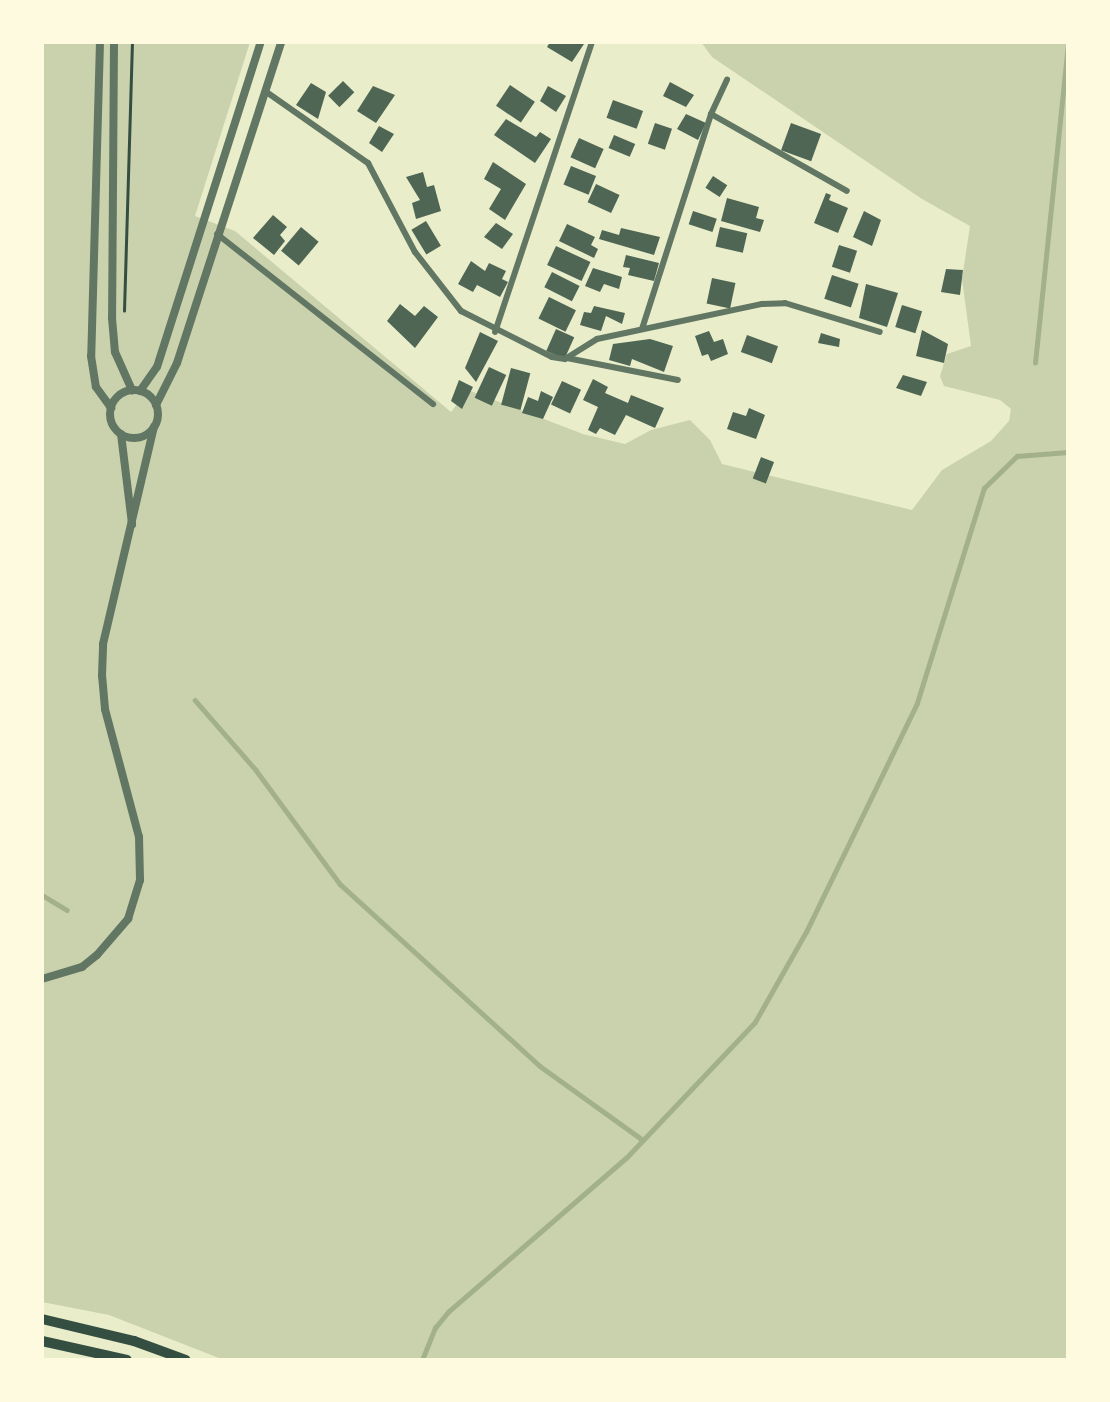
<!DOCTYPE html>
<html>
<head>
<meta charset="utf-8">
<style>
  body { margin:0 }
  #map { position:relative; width:1110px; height:1402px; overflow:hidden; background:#e9edc9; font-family:"Space Grotesk",sans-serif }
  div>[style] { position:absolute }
  .green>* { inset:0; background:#cad2ad }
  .stream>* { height:4.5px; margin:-2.25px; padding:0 2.25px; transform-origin:2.25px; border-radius:2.25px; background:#a3b18a }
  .building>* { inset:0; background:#4f6655; transform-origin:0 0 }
  .path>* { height:2.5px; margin:-1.25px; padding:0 1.25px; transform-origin:1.25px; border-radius:1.25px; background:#344e41 }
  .minor>* { height:6px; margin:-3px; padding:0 3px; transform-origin:3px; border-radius:3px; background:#617663 }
  .tertiary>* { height:8px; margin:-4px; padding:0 4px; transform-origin:4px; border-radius:4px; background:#617663 }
  .tertiary>.ring { margin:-4px; padding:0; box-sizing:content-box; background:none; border:8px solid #617663; border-radius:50% }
  .primary>* { height:10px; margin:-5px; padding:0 5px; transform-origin:5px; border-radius:5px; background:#344e41 }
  span { translate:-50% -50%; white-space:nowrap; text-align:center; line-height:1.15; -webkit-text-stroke:7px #fefae0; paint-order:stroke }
  .frame { position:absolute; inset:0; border:44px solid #fefae0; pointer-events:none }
</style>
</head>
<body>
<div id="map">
  <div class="green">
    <div style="clip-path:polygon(42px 42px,250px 42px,195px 216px,235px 231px,451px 412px,468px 390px,583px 434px,625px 444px,651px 430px,690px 420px,710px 440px,722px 464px,912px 510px,942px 470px,991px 441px,1009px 421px,1011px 409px,1000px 400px,944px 386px,940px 376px,947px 354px,971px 346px,962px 279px,970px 226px,922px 199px,712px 57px,701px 42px,1068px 42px,1068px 1360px,224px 1360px,109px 1315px,42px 1302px)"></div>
  </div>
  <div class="stream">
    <div style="left:1035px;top:363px;width:323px;rotate:-84.1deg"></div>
    <div style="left:195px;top:700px;width:93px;rotate:48.9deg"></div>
    <div style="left:256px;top:770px;width:142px;rotate:53.6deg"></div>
    <div style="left:340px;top:884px;width:270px;rotate:42.3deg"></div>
    <div style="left:540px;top:1066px;width:127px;rotate:35.7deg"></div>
    <div style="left:42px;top:895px;width:29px;rotate:31deg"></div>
    <div style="left:422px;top:1360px;width:35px;rotate:-68deg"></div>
    <div style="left:435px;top:1328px;width:21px;rotate:-51deg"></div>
    <div style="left:448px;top:1312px;width:235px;rotate:-40.9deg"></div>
    <div style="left:626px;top:1158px;width:187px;rotate:-46.5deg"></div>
    <div style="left:755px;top:1022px;width:103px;rotate:-60.5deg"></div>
    <div style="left:806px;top:932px;width:254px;rotate:-64.1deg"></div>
    <div style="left:917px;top:703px;width:225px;rotate:-72.7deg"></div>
    <div style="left:984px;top:488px;width:46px;rotate:-44.1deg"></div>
    <div style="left:1017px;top:456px;width:51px;rotate:-4.5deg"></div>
  </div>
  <div class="building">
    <div style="clip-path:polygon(550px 42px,581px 42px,584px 44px,572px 62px,547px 47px)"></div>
    <div style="left:343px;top:81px;width:16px;height:21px;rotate:45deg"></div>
    <div style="clip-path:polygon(670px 82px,694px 95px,686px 107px,663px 96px)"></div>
    <div style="clip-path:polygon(311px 83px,326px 92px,318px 119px,296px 105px)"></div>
    <div style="left:510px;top:85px;width:30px;height:25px;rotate:34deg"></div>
    <div style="clip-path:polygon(373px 86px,395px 95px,376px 123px,357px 111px)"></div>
    <div style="clip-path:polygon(548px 86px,566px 96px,556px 112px,540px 101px)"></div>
    <div style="left:613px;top:100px;width:32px;height:19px;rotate:20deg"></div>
    <div style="clip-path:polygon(686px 114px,706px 123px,698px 140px,677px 129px)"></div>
    <div style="clip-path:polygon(506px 119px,536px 137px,540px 132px,551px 139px,535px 163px,494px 135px)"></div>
    <div style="left:655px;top:123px;width:18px;height:22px;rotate:19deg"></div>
    <div style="left:791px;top:123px;width:32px;height:29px;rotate:20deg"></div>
    <div style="clip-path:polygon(379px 126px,394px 134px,382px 152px,369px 143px)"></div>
    <div style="left:614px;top:135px;width:23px;height:14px;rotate:23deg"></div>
    <div style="left:579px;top:138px;width:27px;height:21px;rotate:24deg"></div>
    <div style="clip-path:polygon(493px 162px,526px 184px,505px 220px,489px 209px,501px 189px,484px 179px)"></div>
    <div style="left:571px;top:166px;width:27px;height:20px;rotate:22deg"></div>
    <div style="clip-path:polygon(423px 172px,427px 187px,434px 185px,441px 211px,416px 219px,412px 203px,420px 200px,406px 177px)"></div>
    <div style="left:713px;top:176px;width:17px;height:14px;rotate:33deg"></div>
    <div style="left:596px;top:184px;width:26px;height:20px;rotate:25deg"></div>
    <div style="clip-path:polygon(826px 193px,831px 195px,829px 200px,848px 208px,838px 233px,814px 223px)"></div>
    <div style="clip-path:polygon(727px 198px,759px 207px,756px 218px,764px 220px,760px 232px,721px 221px)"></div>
    <div style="left:693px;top:211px;width:25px;height:14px;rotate:18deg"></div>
    <div style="clip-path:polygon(864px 211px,881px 220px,872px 246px,853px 237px)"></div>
    <div style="clip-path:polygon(273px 215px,287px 227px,280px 235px,285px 241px,274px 255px,253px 238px)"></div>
    <div style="left:426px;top:221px;width:29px;height:17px;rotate:59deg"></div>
    <div style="clip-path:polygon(496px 223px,513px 234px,502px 249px,484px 237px)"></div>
    <div style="clip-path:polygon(567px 224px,595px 237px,591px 245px,598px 249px,594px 258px,559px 241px)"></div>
    <div style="left:301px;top:227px;width:23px;height:31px;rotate:40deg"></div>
    <div style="left:720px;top:227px;width:28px;height:20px;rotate:13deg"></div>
    <div style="clip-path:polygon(621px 228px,660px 237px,654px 255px,599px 239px,602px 230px,619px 235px)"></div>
    <div style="left:839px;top:245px;width:19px;height:23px;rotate:18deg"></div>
    <div style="left:556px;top:246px;width:38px;height:21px;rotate:25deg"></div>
    <div style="clip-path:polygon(626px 255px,659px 263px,654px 281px,628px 275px,630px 268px,623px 267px)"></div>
    <div style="clip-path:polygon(471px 261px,485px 271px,489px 263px,506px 271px,502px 279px,508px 282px,500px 297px,477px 285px,473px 292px,458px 284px)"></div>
    <div style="clip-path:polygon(593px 268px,622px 277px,619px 289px,604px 284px,600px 292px,585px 286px)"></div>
    <div style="clip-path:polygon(946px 269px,963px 270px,960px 295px,941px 292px)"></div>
    <div style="left:552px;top:272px;width:31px;height:17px;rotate:27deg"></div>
    <div style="left:832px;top:275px;width:28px;height:25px;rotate:18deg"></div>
    <div style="left:712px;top:278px;width:24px;height:26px;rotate:12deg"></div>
    <div style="clip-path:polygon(866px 284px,898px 293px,887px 327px,859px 318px)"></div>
    <div style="left:549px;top:297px;width:30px;height:24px;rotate:26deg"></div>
    <div style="clip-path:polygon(400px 304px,415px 316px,424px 306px,438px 317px,415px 348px,387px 321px)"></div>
    <div style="left:902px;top:305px;width:21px;height:23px;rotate:17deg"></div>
    <div style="clip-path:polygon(594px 306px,625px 313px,622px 324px,606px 316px,601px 331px,580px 325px,584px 312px,591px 313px)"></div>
    <div style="left:556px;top:329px;width:20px;height:24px;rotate:24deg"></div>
    <div style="clip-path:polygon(922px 330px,948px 344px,944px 363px,916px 356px)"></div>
    <div style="clip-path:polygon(709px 331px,714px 342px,723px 339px,728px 354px,711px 361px,708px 354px,702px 356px,695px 336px)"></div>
    <div style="clip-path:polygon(480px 332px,498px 341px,476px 382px,465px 368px)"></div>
    <div style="clip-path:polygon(821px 333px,840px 339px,839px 347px,818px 343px)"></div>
    <div style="left:747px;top:335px;width:33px;height:18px;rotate:20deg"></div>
    <div style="clip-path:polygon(650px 339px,673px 346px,664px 372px,632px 359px,630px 366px,609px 360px,613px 344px)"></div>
    <div style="left:489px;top:367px;width:19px;height:34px;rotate:25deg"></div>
    <div style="left:511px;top:368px;width:20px;height:38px;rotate:15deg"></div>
    <div style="clip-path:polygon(903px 375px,927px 382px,921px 396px,896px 388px)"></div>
    <div style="clip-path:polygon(593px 379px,608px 387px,605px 393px,628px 403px,631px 395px,664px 408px,655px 428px,626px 415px,615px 435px,600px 428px,596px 434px,588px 430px,598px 407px,583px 400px)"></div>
    <div style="clip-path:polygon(459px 380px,473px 387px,462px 409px,451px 401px)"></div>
    <div style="left:562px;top:381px;width:21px;height:26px;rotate:25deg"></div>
    <div style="clip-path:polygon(541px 391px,553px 397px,543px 419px,522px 413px,528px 397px,538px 401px)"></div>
    <div style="clip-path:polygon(749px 408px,765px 415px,756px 439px,727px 429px,733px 412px,746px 416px)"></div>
    <div style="left:761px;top:457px;width:14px;height:23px;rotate:21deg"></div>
  </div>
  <div class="path">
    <div style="left:124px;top:311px;width:269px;rotate:-88.3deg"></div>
  </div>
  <div class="minor">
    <div style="left:265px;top:91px;width:126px;rotate:35deg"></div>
    <div style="left:368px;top:163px;width:101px;rotate:62.2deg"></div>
    <div style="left:415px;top:252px;width:75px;rotate:52.1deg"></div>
    <div style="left:461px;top:311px;width:102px;rotate:26.8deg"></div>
    <div style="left:552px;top:357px;width:13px;rotate:9deg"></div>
    <div style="left:565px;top:359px;width:38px;rotate:-32deg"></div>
    <div style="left:597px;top:339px;width:169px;rotate:-12deg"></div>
    <div style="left:762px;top:304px;width:23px;rotate:-2deg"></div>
    <div style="left:785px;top:303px;width:99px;rotate:17deg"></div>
    <div style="left:711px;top:114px;width:156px;rotate:29.5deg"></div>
    <div style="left:217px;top:234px;width:275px;rotate:38.2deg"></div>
    <div style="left:642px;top:329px;width:226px;rotate:-72.2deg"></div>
    <div style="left:711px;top:114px;width:38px;rotate:-65deg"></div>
    <div style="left:495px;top:332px;width:306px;rotate:-71.5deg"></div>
    <div style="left:567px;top:358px;width:113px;rotate:11.2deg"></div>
  </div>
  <div class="tertiary">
    <div style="left:100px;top:42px;width:314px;rotate:91.6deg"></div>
    <div style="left:91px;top:356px;width:31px;rotate:81deg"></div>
    <div style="left:96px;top:387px;width:26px;rotate:54deg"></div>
    <div style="left:114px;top:42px;width:276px;rotate:90.4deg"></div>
    <div style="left:112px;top:318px;width:34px;rotate:85deg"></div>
    <div style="left:115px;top:352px;width:42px;rotate:65.9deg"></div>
    <div class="ring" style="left:110px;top:390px;width:40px;height:40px"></div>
    <div style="left:140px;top:391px;width:29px;rotate:-55deg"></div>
    <div style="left:157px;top:367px;width:341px;rotate:-72.3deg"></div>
    <div style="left:156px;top:405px;width:47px;rotate:-63.4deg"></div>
    <div style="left:177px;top:363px;width:337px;rotate:-72deg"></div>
    <div style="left:121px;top:434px;width:91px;rotate:83deg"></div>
    <div style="left:42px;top:979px;width:42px;rotate:-16.7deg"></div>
    <div style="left:82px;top:967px;width:19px;rotate:-39deg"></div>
    <div style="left:97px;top:955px;width:48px;rotate:-49.3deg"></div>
    <div style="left:128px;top:919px;width:41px;rotate:-72.9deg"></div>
    <div style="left:140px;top:880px;width:43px;rotate:-91.3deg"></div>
    <div style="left:139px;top:837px;width:132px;rotate:-104.9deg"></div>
    <div style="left:105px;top:709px;width:33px;rotate:-95deg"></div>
    <div style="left:102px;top:676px;width:32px;rotate:-88deg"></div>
    <div style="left:103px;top:644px;width:223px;rotate:-76.8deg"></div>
  </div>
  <div class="primary">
    <div style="left:42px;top:1319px;width:95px;rotate:13.4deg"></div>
    <div style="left:134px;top:1341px;width:55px;rotate:20.1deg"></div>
    <div style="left:42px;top:1341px;width:87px;rotate:12.6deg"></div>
  </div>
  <div class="frame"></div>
</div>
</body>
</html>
